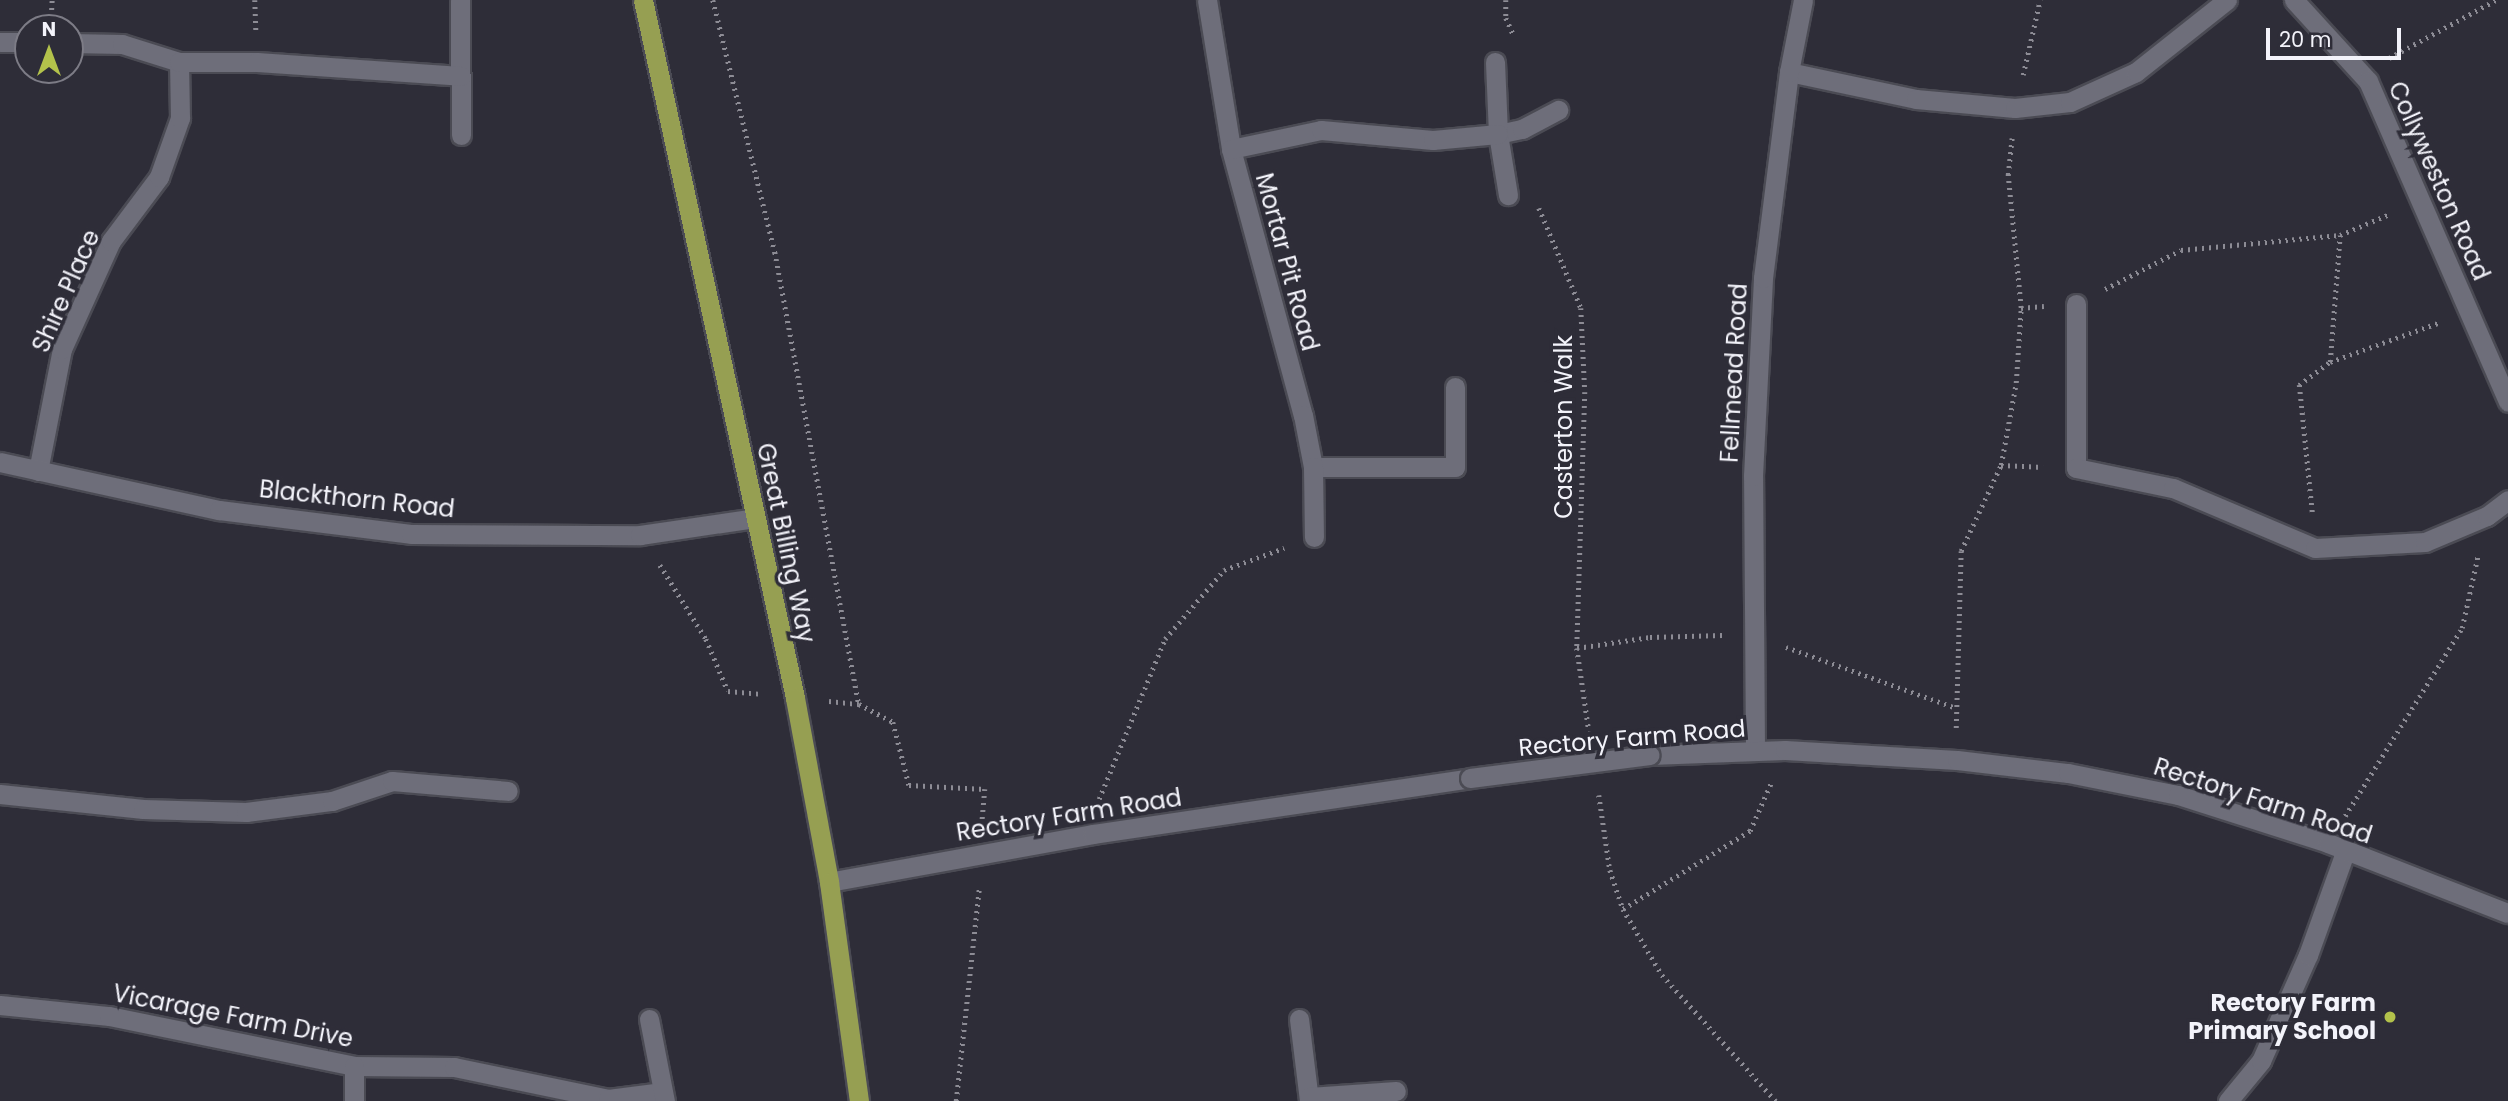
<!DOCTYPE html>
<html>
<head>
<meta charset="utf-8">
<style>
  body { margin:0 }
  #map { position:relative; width:2508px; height:1101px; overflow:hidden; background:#2e2d38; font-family:Poppins,sans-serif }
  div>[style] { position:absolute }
  .path>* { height:4.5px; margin-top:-2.25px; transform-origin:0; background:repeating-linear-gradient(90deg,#8d8c95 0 2px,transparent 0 7px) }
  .roads { filter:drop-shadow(2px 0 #4b4b54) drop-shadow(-2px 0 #4b4b54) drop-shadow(0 2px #4b4b54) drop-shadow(0 -2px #4b4b54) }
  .service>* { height:19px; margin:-9.5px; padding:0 9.5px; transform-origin:9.5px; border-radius:9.5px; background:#6e6e7a }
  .minor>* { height:19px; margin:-9.5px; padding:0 9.5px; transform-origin:9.5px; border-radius:9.5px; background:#6e6e7a }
  .tertiary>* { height:19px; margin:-9.5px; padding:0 9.5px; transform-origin:9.5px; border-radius:9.5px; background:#6e6e7a }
  .primary>* { height:19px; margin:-9.5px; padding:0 9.5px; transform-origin:9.5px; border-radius:9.5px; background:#969f52 }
  .bridges { filter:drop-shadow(2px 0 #4b4b54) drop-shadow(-2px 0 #4b4b54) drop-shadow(0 2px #4b4b54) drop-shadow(0 -2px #4b4b54) }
  .tertiary-bridge>* { height:19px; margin:-9.5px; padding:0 9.5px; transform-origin:9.5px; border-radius:9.5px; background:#6e6e7a }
  .dots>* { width:19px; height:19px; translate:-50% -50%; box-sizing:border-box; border:4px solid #2e2d38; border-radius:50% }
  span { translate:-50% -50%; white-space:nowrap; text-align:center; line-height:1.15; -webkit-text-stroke:7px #2e2d38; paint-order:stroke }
  .street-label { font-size:24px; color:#f3f3fa }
  .poi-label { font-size:24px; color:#f3f3fa; font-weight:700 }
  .right { translate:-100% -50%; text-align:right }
  .north { position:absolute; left:14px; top:14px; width:70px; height:70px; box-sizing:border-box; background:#2e2d38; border:2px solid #7d7c86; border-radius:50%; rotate:0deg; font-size:19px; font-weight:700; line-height:28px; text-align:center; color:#f3f3fa }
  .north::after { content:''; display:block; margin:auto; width:24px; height:32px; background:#b3c24b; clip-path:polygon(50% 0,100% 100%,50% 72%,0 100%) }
  .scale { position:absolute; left:2266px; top:28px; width:135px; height:32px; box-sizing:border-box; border:4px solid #f3f3fa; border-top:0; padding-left:9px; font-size:21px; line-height:24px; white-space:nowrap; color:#f3f3fa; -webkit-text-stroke:5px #2e2d38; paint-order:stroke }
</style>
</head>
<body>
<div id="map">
  <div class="path">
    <div style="left:255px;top:0;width:31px;rotate:88deg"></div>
    <div style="left:713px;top:0;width:260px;rotate:76.2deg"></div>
    <div style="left:775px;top:252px;width:460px;rotate:79.5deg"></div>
    <div style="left:859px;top:704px;width:38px;rotate:28deg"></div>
    <div style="left:893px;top:722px;width:65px;rotate:75.7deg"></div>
    <div style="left:909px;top:785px;width:76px;rotate:3deg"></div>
    <div style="left:985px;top:789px;width:32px;rotate:95deg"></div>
    <div style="left:1506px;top:0;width:18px;rotate:90deg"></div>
    <div style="left:1506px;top:18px;width:17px;rotate:66deg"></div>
    <div style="left:51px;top:17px;width:17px;rotate:-87deg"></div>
    <div style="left:2389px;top:58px;width:122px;rotate:-28.5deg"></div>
    <div style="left:2023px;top:75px;width:77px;rotate:-77.2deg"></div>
    <div style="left:1539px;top:208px;width:108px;rotate:67.2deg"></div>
    <div style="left:1581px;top:308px;width:84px;rotate:87.3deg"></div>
    <div style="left:1585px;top:392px;width:256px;rotate:91.8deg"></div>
    <div style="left:1577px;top:648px;width:84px;rotate:81.8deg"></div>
    <div style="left:2105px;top:289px;width:85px;rotate:-27.2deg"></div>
    <div style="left:2181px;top:250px;width:160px;rotate:-5.4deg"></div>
    <div style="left:2340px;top:235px;width:54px;rotate:-22.8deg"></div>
    <div style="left:2021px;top:308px;width:23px;rotate:-5deg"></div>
    <div style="left:2330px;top:362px;width:127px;rotate:-85.5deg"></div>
    <div style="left:2001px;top:465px;width:42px;rotate:2.7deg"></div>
    <div style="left:2312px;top:512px;width:128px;rotate:-95.8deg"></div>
    <div style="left:2299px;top:385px;width:39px;rotate:-37deg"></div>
    <div style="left:2330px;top:362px;width:115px;rotate:-19.9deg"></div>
    <div style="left:660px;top:565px;width:87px;rotate:58.1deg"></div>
    <div style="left:706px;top:639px;width:56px;rotate:67.1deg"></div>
    <div style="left:728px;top:691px;width:33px;rotate:5deg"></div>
    <div style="left:1786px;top:647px;width:181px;rotate:19.7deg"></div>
    <div style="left:1577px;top:648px;width:74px;rotate:-8.6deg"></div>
    <div style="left:1650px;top:637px;width:73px;rotate:-1.6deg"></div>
    <div style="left:829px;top:701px;width:30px;rotate:6deg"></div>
    <div style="left:1956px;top:728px;width:177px;rotate:-88.4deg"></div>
    <div style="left:1961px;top:551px;width:95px;rotate:-65.1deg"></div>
    <div style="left:2001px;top:465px;width:83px;rotate:-79.6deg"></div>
    <div style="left:2016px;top:383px;width:75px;rotate:-86.2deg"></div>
    <div style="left:2021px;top:308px;width:134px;rotate:-95.6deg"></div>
    <div style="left:2008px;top:175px;width:37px;rotate:-84deg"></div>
    <div style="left:1599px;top:795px;width:76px;rotate:81.7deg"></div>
    <div style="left:1610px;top:870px;width:41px;rotate:71.6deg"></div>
    <div style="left:1623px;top:909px;width:77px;rotate:59.4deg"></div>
    <div style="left:1662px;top:975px;width:170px;rotate:47.9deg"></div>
    <div style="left:1099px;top:799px;width:173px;rotate:-67.6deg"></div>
    <div style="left:1165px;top:639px;width:91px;rotate:-49.5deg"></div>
    <div style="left:1224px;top:570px;width:64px;rotate:-20.1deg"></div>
    <div style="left:2345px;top:816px;width:221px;rotate:-58.1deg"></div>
    <div style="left:2462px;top:628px;width:75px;rotate:-77.6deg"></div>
    <div style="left:1623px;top:909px;width:149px;rotate:-31.6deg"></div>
    <div style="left:1750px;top:831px;width:52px;rotate:-66.4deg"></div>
    <div style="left:956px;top:1101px;width:213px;rotate:-83.8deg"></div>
  </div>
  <div class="roads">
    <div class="service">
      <div style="left:1498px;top:134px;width:25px;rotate:-12deg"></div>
      <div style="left:1522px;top:129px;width:41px;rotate:-27.8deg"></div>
      <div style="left:1313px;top:467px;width:142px"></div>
      <div style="left:1455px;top:467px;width:80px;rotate:-90deg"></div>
      <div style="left:0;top:794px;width:144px;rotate:6deg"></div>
      <div style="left:143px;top:809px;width:103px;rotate:1.7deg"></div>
      <div style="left:246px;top:812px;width:87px;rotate:-7.3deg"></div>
      <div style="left:332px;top:801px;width:63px;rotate:-18.4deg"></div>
      <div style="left:392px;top:781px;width:116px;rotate:4.9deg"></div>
      <div style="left:0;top:1005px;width:110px;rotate:5.8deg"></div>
      <div style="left:109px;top:1016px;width:250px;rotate:11.5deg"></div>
      <div style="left:354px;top:1066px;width:100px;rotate:0.6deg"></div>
      <div style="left:454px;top:1067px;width:157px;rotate:11.7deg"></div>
      <div style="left:608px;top:1099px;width:55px;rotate:-7.3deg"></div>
      <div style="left:649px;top:1019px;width:84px;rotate:79deg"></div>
      <div style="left:354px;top:1101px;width:35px;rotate:-90deg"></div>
    </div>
    <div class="minor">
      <div style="left:460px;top:0;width:135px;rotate:89.6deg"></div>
      <div style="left:1207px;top:0;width:151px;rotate:80.8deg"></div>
      <div style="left:1231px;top:149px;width:276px;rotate:74.9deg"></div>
      <div style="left:1303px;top:415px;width:53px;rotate:79.1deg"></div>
      <div style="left:1313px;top:467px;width:70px;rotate:89.2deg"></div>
      <div style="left:2294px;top:0;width:110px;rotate:47.6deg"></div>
      <div style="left:2368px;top:81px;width:350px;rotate:66.4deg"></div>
      <div style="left:0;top:42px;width:28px"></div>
      <div style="left:70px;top:43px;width:52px;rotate:1.1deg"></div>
      <div style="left:122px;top:44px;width:60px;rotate:17.5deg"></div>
      <div style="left:1495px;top:62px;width:72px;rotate:87.6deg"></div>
      <div style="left:1498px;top:134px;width:62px;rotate:80.7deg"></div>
      <div style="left:1789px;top:72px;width:130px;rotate:12deg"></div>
      <div style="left:1916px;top:99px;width:99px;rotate:5.2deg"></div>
      <div style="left:2015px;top:108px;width:55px;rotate:-6.2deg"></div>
      <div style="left:2070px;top:102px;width:72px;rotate:-24.4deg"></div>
      <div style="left:2136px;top:72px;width:116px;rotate:-38.4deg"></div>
      <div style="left:1231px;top:149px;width:92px;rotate:-11.9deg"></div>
      <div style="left:1321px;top:130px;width:112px;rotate:5.1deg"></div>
      <div style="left:1433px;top:140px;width:65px;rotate:-5.3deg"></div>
      <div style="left:2076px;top:304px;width:164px;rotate:90deg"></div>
      <div style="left:2076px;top:468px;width:99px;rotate:11.7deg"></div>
      <div style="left:2173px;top:488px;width:154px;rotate:22.9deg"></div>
      <div style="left:2315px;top:548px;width:110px;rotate:-3.1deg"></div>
      <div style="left:2425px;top:542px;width:67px;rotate:-22.8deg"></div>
      <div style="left:2487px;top:516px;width:26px;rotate:-37deg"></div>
      <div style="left:38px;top:471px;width:124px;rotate:-78.9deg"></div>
      <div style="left:62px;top:349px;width:119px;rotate:-65.6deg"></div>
      <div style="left:111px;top:241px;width:80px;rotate:-53.1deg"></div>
      <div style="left:159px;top:177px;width:63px;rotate:-70.4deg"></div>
      <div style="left:180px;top:118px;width:56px;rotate:-91deg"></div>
      <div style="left:179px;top:62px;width:78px"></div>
      <div style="left:257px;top:62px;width:204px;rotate:3.9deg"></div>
      <div style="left:1755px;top:751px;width:275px;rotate:-90.4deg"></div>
      <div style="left:1753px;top:476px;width:198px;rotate:-87.1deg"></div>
      <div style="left:1763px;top:278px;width:208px;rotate:-82.8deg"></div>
      <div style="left:1789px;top:72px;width:73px;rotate:-79deg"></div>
      <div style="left:1299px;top:1019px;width:83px;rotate:83deg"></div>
      <div style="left:1309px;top:1097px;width:87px;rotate:-3.9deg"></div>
      <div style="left:2228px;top:1101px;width:52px;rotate:-50.5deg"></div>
      <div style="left:2261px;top:1061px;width:116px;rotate:-66.1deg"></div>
      <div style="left:2308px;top:955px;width:109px;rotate:-70.2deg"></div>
    </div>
    <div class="tertiary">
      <div style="left:0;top:462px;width:224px;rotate:12.4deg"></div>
      <div style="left:219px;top:510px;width:193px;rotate:7.1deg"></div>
      <div style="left:411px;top:534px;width:229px;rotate:0.3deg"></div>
      <div style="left:640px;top:535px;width:116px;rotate:-8.4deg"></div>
      <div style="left:1650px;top:755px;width:135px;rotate:-2.1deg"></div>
      <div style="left:1785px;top:750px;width:172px;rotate:3.3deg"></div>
      <div style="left:1957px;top:760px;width:112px;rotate:6.7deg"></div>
      <div style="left:2068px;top:773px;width:112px;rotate:11.3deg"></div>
      <div style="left:2178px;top:795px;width:157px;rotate:17.7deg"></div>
      <div style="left:2328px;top:843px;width:193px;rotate:21.3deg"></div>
      <div style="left:829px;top:882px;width:268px;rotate:-10.3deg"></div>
      <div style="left:1093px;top:834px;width:381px;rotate:-8.4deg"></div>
    </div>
    <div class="primary">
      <div style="left:643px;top:0;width:714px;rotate:77.71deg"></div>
      <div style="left:795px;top:698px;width:187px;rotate:79.5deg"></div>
      <div style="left:829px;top:882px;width:221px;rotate:82.2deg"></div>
    </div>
  </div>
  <div class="bridges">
    <div class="tertiary-bridge">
      <div style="left:1470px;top:778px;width:181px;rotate:-7.3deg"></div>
    </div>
  </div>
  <div class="dots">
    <div style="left:2390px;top:1017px;background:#b3c24b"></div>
  </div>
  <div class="street-label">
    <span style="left:2439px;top:181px;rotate:66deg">Collyweston Road</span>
    <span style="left:1287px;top:262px;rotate:75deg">Mortar Pit Road</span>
    <span style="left:66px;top:291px;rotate:-66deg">Shire Place</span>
    <span style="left:1734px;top:373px;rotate:-87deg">Fellmead Road</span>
    <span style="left:1564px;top:427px;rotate:-90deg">Casterton Walk</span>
    <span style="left:357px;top:499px;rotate:6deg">Blackthorn Road</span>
    <span style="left:786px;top:543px;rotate:78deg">Great Billing Way</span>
    <span style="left:1632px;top:738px;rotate:-5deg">Rectory Farm Road</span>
    <span style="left:2263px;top:801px;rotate:18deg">Rectory Farm Road</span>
    <span style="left:1069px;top:815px;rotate:-9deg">Rectory Farm Road</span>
    <span style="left:233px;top:1016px;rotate:11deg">Vicarage Farm Drive</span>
  </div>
  <div class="poi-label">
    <span class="right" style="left:2376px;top:1017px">Rectory Farm<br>Primary School</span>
  </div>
  <div class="north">N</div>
  <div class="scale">20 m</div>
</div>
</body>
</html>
